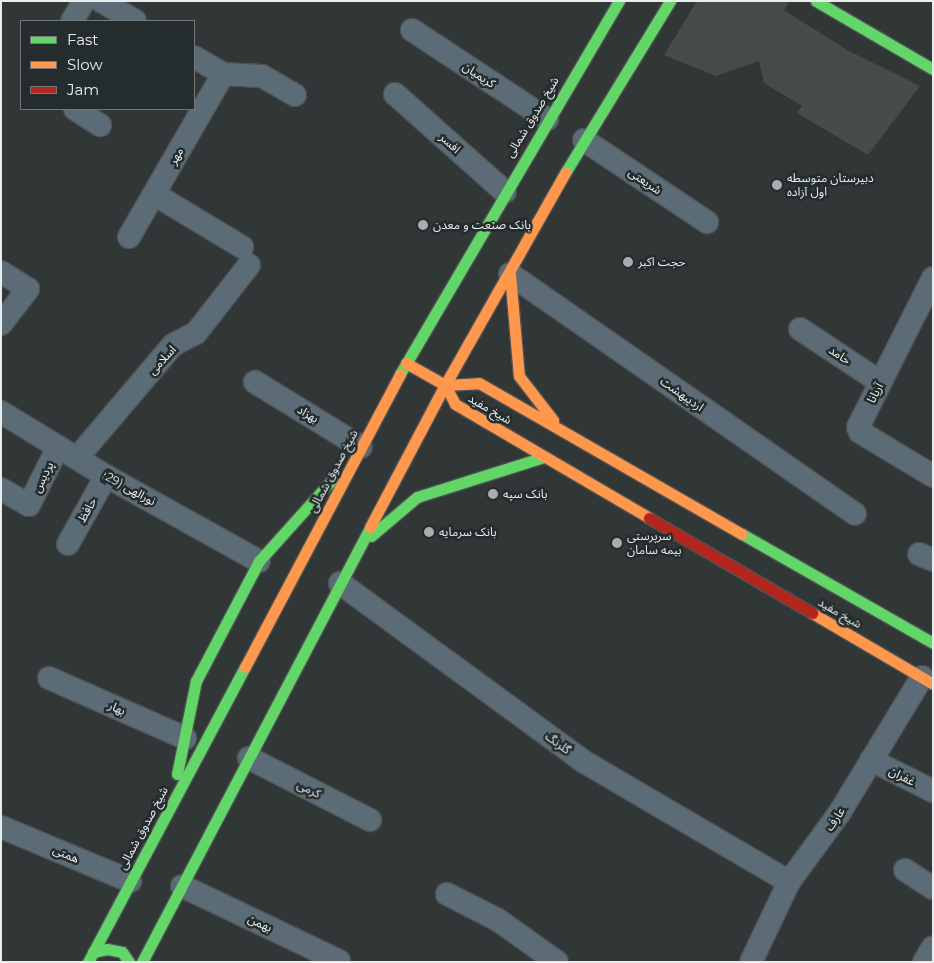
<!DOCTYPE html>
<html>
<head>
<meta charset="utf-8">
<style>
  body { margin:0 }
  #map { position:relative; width:934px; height:963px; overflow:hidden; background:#313636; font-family:Montserrat,"Noto Sans Arabic",sans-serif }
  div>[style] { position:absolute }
  .building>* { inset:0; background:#464b4b }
  .roads { filter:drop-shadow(1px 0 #4f5253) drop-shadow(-1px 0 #4f5253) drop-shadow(0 1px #4f5253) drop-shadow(0 -1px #4f5253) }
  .street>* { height:22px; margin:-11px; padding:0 11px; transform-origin:11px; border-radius:11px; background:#5b6c77 }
  .fast>* { height:11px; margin:-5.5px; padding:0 5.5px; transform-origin:5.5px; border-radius:5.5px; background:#63d668 }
  .slow>* { height:11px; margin:-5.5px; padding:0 5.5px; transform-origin:5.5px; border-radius:5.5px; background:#ff974d }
  .jam>* { height:11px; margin:-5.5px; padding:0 5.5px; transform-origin:5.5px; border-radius:5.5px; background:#b3261e }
  .dots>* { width:14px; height:14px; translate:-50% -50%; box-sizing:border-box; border:2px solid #252c2e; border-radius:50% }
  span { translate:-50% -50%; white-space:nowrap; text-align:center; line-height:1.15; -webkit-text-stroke:5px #252c2e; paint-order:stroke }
  .street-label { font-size:12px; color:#e8edee }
  .poi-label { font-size:12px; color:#e8edee }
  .left { translate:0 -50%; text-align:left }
  .frame { position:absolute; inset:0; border:2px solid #e8edee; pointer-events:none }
  .legend { position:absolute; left:20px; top:20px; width:175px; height:90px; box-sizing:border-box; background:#252c2e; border:1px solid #73797b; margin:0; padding:6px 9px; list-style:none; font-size:15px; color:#e8edee }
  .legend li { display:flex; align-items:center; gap:10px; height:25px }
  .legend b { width:25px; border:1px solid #73797b }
</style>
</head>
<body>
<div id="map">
  <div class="building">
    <div style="clip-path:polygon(697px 1px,790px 1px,784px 10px,847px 50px,920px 86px,868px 155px,797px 113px,802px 106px,764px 83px,759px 61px,716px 76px,664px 55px)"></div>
  </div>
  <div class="roads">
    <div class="street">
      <div style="left:101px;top:1px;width:39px;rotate:30deg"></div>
      <div style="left:72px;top:21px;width:23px;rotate:-59deg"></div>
      <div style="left:412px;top:30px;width:162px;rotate:33.4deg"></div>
      <div style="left:194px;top:57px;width:34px;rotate:30deg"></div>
      <div style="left:223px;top:74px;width:39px;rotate:3deg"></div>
      <div style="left:262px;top:76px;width:38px;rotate:30deg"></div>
      <div style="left:395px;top:94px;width:147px;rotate:41.7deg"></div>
      <div style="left:75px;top:109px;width:30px;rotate:33deg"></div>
      <div style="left:584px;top:140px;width:148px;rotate:33.7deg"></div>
      <div style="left:154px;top:194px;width:103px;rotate:31.1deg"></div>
      <div style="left:129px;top:237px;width:188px;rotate:-60deg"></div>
      <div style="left:1px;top:272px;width:32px;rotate:32deg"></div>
      <div style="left:28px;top:289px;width:44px;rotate:127.6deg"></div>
      <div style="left:510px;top:274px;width:420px;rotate:34.8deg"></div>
      <div style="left:933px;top:278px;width:167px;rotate:116.7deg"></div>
      <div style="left:858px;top:427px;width:5px;rotate:68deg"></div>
      <div style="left:860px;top:432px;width:85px;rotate:31.1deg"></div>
      <div style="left:800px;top:329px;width:96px;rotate:33.5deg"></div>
      <div style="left:255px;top:382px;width:124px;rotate:31.5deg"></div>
      <div style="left:1px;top:412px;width:123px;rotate:31.4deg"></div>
      <div style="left:106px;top:476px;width:175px;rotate:29.1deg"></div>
      <div style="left:77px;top:458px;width:148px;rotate:-49.7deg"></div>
      <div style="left:173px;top:345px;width:26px;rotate:-28deg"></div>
      <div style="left:196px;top:333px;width:86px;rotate:-52.1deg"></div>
      <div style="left:1px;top:489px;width:32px;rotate:30deg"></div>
      <div style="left:29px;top:505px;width:65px;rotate:-63.4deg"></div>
      <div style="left:68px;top:544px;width:78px;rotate:-60.8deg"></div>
      <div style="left:919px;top:554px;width:15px;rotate:23deg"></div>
      <div style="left:340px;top:583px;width:301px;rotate:36.2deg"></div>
      <div style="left:583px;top:761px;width:239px;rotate:30.4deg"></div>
      <div style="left:49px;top:678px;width:149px;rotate:23.8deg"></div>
      <div style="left:249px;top:758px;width:136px;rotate:27.1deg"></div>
      <div style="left:871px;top:760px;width:69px;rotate:26.6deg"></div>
      <div style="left:1px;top:827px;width:140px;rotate:22.7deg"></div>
      <div style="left:905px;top:870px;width:33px;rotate:33deg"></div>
      <div style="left:182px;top:886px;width:174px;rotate:25.5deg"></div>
      <div style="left:447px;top:894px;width:57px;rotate:27deg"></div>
      <div style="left:498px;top:920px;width:72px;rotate:35.4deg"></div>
      <div style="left:751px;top:962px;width:89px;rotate:-64.6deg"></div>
      <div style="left:789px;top:882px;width:87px;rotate:-53.9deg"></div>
      <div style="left:840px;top:812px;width:158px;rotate:-58.7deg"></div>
      <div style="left:924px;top:962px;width:17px;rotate:-59deg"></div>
    </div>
    <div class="fast">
      <div style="left:816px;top:1px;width:135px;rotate:30.2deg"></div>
      <div style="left:565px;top:173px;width:202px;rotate:-58.6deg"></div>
      <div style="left:400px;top:374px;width:433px;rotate:-59.6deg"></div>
      <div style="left:742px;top:534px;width:220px;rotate:29.7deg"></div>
      <div style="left:371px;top:536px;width:60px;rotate:-40.3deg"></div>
      <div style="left:417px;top:497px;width:133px;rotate:-17.5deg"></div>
      <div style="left:177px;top:774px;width:95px;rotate:-78.5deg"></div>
      <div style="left:196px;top:681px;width:136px;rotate:-62.3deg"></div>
      <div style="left:259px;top:561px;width:109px;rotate:-48deg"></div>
      <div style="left:93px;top:952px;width:14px;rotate:-12deg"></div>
      <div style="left:107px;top:949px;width:15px;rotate:11deg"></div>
      <div style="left:122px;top:952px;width:12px;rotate:55deg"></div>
      <div style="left:88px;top:962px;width:334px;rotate:-62deg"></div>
      <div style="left:142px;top:962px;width:491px;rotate:-62.3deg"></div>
    </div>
    <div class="slow">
      <div style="left:510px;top:274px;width:102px;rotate:85deg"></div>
      <div style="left:519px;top:376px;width:56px;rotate:52.3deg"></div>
      <div style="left:406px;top:363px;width:45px;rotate:29.4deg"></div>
      <div style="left:445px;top:385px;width:21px;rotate:62deg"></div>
      <div style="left:455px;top:404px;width:225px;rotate:30.4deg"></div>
      <div style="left:445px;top:385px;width:34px;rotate:-3deg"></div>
      <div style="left:479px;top:383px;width:303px;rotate:29.9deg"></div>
      <div style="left:370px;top:527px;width:161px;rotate:-62.2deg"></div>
      <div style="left:445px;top:385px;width:244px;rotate:-60.5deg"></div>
      <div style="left:812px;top:613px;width:140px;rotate:30.4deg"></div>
      <div style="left:245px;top:667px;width:331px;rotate:-62.1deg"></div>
    </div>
    <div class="jam">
      <div style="left:649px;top:518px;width:189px;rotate:30.2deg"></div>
    </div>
  </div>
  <div class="dots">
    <div style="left:777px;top:185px;background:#a8adae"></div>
    <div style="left:423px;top:225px;background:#a8adae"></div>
    <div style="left:628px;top:262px;background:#a8adae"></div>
    <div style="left:493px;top:494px;background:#a8adae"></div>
    <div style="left:429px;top:532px;background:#a8adae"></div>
    <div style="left:617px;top:543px;background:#a8adae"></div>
  </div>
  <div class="street-label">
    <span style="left:479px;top:75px;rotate:33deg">کریمیان</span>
    <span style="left:532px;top:117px;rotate:-59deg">شیخ صدوق شمالی</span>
    <span style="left:450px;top:143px;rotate:42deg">افسر</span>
    <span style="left:176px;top:156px;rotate:-60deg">مهر</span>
    <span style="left:645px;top:181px;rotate:34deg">شریعتی</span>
    <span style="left:840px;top:355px;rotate:34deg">حامد</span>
    <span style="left:162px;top:360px;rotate:-47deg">اسلامی</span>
    <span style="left:875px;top:393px;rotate:-62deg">آریانا</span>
    <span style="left:682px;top:394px;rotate:35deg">اردیبهشت</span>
    <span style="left:490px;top:409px;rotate:30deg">شیخ مفید</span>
    <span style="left:308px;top:414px;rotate:31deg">بهزاد</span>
    <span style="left:333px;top:471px;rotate:-62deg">شیخ صدوق شمالی</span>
    <span style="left:43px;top:477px;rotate:-64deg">پردیس</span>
    <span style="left:129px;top:488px;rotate:29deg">نورالهی (29)</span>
    <span style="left:87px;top:510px;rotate:-61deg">حافظ</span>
    <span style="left:840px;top:613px;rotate:30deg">شیخ مفید</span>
    <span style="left:117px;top:708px;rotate:24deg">بهار</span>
    <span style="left:558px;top:743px;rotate:36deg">گلرنگ</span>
    <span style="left:902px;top:776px;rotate:27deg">غفران</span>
    <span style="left:309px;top:789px;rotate:27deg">کرمی</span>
    <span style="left:835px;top:819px;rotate:-56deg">عارف</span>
    <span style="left:143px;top:828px;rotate:-62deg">شیخ صدوق شمالی</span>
    <span style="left:66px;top:854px;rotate:23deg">همتی</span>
    <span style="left:260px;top:923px;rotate:25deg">بهمن</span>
  </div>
  <div class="poi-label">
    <span class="left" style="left:787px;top:185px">دبیرستان متوسطه<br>اول آزاده</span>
    <span class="left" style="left:433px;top:225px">بانک صنعت و معدن</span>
    <span class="left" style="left:638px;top:262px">حجت اکبر</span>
    <span class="left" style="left:503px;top:494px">بانک سپه</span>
    <span class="left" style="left:439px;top:532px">بانک سرمایه</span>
    <span class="left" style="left:627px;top:543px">سرپرستی<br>بیمه سامان</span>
  </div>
  <div class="frame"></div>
  <ul class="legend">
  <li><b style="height:6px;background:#63d668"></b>Fast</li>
  <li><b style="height:6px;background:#ff974d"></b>Slow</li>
  <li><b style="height:6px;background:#b3261e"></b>Jam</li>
  </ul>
</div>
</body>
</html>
